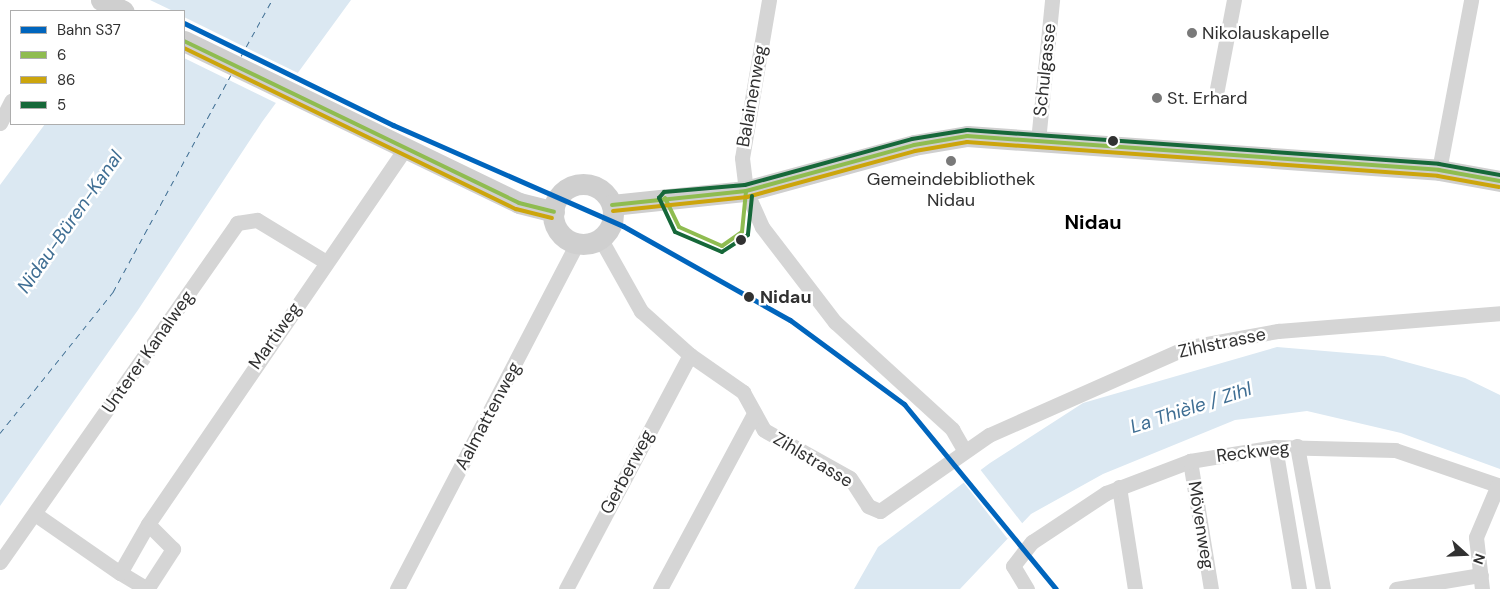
<!DOCTYPE html>
<html>
<head>
<meta charset="utf-8">
<style>
  body { margin:0 }
  #map { position:relative; width:1500px; height:589px; overflow:hidden; background:#fff; font-family:"DM Sans",sans-serif }
  div>[style] { position:absolute }
  .water>* { inset:0; background:#dbe8f2 }
  .pier>* { inset:0; background:#fff; transform-origin:0 0 }
  .ferry>* { height:1px; margin-top:-0.5px; transform-origin:0; background:repeating-linear-gradient(90deg,#3f6e93 0 6px,transparent 0 11px) }
  .street>* { height:15px; margin:-7.5px; padding:0 7.5px; transform-origin:7.5px; border-radius:7.5px; background:#d5d5d5 }
  .secondary>* { height:21px; margin:-10.5px; padding:0 10.5px; transform-origin:10.5px; border-radius:10.5px; background:#cfcfcf }
  .secondary>.ring { margin:-10.5px; padding:0; box-sizing:content-box; background:none; border:21px solid #cfcfcf; border-radius:50% }
  .bus-1>* { height:4px; margin:-2px; padding:0 2px; transform-origin:2px; border-radius:2px; background:#8fbc50 }
  .bus-2>* { height:4px; margin:-2px; padding:0 2px; transform-origin:2px; border-radius:2px; background:#cca50c }
  .bus-3>* { height:4px; margin:-2px; padding:0 2px; transform-origin:2px; border-radius:2px; background:#166839 }
  .rail-1>* { height:5px; margin:-2.5px; padding:0 2.5px; transform-origin:2.5px; border-radius:2.5px; background:#0065bd }
  .dots>* { width:14px; height:14px; translate:-50% -50%; box-sizing:border-box; border:2px solid #fff; border-radius:50% }
  span { translate:-50% -50%; white-space:nowrap; text-align:center; line-height:1.15; -webkit-text-stroke:5px #fff; paint-order:stroke }
  .poi-label { font-size:18px; color:#313131 }
  .left { translate:0 -50%; text-align:left }
  .street-label { font-size:18px; color:#313131 }
  .stop-label { font-size:18px; color:#313131; font-weight:700 }
  .water-label { font-size:19px; color:#3f6e93; font-style:italic }
  .quarter-label { font-size:20px; color:#000; font-weight:700 }
  .legend { position:absolute; left:10px; top:10px; width:175px; height:115px; box-sizing:border-box; background:#fff; border:1px solid #adadad; margin:0; padding:6px 9px; list-style:none; font-size:15px; color:#313131 }
  .legend li { display:flex; align-items:center; gap:10px; height:25px }
  .legend b { width:25px; border:1px solid #adadad }
  .north { position:absolute; left:1440px; top:529px; width:50px; height:50px; -webkit-text-stroke:4px #fff; paint-order:stroke; rotate:110deg; font-size:14px; font-weight:700; line-height:20px; text-align:center; color:#313131 }
  .north::after { content:''; display:block; margin:auto; width:18px; height:22px; background:#313131; clip-path:polygon(50% 0,100% 100%,50% 72%,0 100%) }
</style>
</head>
<body>
<div id="map">
  <div class="water">
    <div style="clip-path:polygon(128px 0,351px 0,262px 122px,138px 310px,0 506px,0 185px,45px 124px,184px 124px,184px 11px,121px 11px)"></div>
    <div style="clip-path:polygon(1277px 347px,1384px 356px,1465px 378px,1500px 395px,1500px 469px,1401px 433px,1307px 411px,1235px 420px,1103px 474px,1031px 514px,960px 589px,854px 589px,878px 547px,990px 463px,1083px 403px)"></div>
  </div>
  <div class="pier">
    <div style="clip-path:polygon(125px 0,150px 0,173px 11px,119px 11px)"></div>
    <div style="clip-path:polygon(184px 17px,300px 74px,278px 104px,184px 58px)"></div>
    <div style="left:979px;top:468px;width:73px;height:21px;rotate:52deg"></div>
  </div>
  <div class="ferry">
    <div style="left:241px;top:56px;width:64px;rotate:-61deg"></div>
    <div style="left:0;top:433px;width:181px;rotate:-51.3deg"></div>
    <div style="left:113px;top:292px;width:247px;rotate:-61.5deg"></div>
  </div>
  <div class="street">
    <div style="left:769px;top:0;width:160px;rotate:99.7deg"></div>
    <div style="left:742px;top:158px;width:33px;rotate:83deg"></div>
    <div style="left:746px;top:191px;width:39px;rotate:66deg"></div>
    <div style="left:762px;top:227px;width:120px;rotate:52.5deg"></div>
    <div style="left:835px;top:322px;width:159px;rotate:42.4deg"></div>
    <div style="left:952px;top:429px;width:24px;rotate:60deg"></div>
    <div style="left:1216px;top:94px;width:96px;rotate:-79.2deg"></div>
    <div style="left:0;top:123px;width:25px;rotate:-63deg"></div>
    <div style="left:1038px;top:141px;width:142px;rotate:-84.3deg"></div>
    <div style="left:1439px;top:170px;width:173px;rotate:-79.3deg"></div>
    <div style="left:600px;top:238px;width:84px;rotate:60.7deg"></div>
    <div style="left:641px;top:311px;width:66px;rotate:41.9deg"></div>
    <div style="left:690px;top:355px;width:65px;rotate:34.9deg"></div>
    <div style="left:743px;top:392px;width:43px;rotate:61.1deg"></div>
    <div style="left:764px;top:430px;width:98px;rotate:29.2deg"></div>
    <div style="left:850px;top:478px;width:33px;rotate:57deg"></div>
    <div style="left:868px;top:506px;width:13px;rotate:23deg"></div>
    <div style="left:880px;top:511px;width:133px;rotate:-34.9deg"></div>
    <div style="left:989px;top:435px;width:214px;rotate:-23.9deg"></div>
    <div style="left:1185px;top:348px;width:95px;rotate:-10.4deg"></div>
    <div style="left:1278px;top:331px;width:223px;rotate:-4.6deg"></div>
    <div style="left:1297px;top:446px;width:145px;rotate:79.7deg"></div>
    <div style="left:1275px;top:447px;width:144px;rotate:80.4deg"></div>
    <div style="left:1190px;top:461px;width:130px;rotate:80.7deg"></div>
    <div style="left:1119px;top:487px;width:103px;rotate:81.1deg"></div>
    <div style="left:35px;top:514px;width:103px;rotate:34.8deg"></div>
    <div style="left:0;top:562px;width:414px;rotate:-55deg"></div>
    <div style="left:237px;top:223px;width:20px;rotate:-9deg"></div>
    <div style="left:257px;top:220px;width:81px;rotate:31.3deg"></div>
    <div style="left:147px;top:589px;width:31px;rotate:-149deg"></div>
    <div style="left:120px;top:573px;width:56px;rotate:-60.3deg"></div>
    <div style="left:148px;top:524px;width:453px;rotate:-55.6deg"></div>
    <div style="left:147px;top:589px;width:48px;rotate:-57deg"></div>
    <div style="left:173px;top:549px;width:35px;rotate:-135deg"></div>
    <div style="left:397px;top:589px;width:390px;rotate:-62.5deg"></div>
    <div style="left:566px;top:589px;width:265px;rotate:-62.1deg"></div>
    <div style="left:660px;top:589px;width:199px;rotate:-61.8deg"></div>
    <div style="left:1027px;top:589px;width:27px;rotate:-121deg"></div>
    <div style="left:1013px;top:566px;width:31px;rotate:-52deg"></div>
    <div style="left:1032px;top:542px;width:89px;rotate:-33.5deg"></div>
    <div style="left:1106px;top:493px;width:90px;rotate:-20.9deg"></div>
    <div style="left:1190px;top:461px;width:86px;rotate:-9.4deg"></div>
    <div style="left:1275px;top:447px;width:120px;rotate:1.4deg"></div>
    <div style="left:1395px;top:450px;width:111px;rotate:18.9deg"></div>
    <div style="left:1396px;top:589px;width:86px;rotate:-9.4deg"></div>
    <div style="left:1482px;top:589px;width:52px;rotate:-96.6deg"></div>
    <div style="left:1476px;top:537px;width:56px;rotate:-67.1deg"></div>
  </div>
  <div class="secondary">
    <div style="left:101px;top:0;width:25px;rotate:26deg"></div>
    <div style="left:184px;top:41px;width:372px;rotate:25.8deg"></div>
    <div style="left:519px;top:203px;width:36px;rotate:14deg"></div>
    <div class="ring" style="left:553px;top:184px;width:39px;height:39px"></div>
    <div style="left:612px;top:205px;width:135px;rotate:-6deg"></div>
    <div style="left:746px;top:191px;width:174px;rotate:-15.3deg"></div>
    <div style="left:914px;top:145px;width:54px;rotate:-9.6deg"></div>
    <div style="left:967px;top:136px;width:473px;rotate:4.1deg"></div>
    <div style="left:1439px;top:170px;width:62px;rotate:10.2deg"></div>
  </div>
  <div class="bus-1">
    <div style="left:184px;top:41px;width:372px;rotate:25.8deg"></div>
    <div style="left:519px;top:203px;width:36px;rotate:14deg"></div>
    <div style="left:665px;top:198px;width:32px;rotate:64deg"></div>
    <div style="left:679px;top:227px;width:47px;rotate:23.8deg"></div>
    <div style="left:722px;top:246px;width:24px;rotate:-35deg"></div>
    <div style="left:742px;top:232px;width:41px;rotate:-84.4deg"></div>
    <div style="left:612px;top:205px;width:135px;rotate:-6deg"></div>
    <div style="left:746px;top:191px;width:174px;rotate:-15.3deg"></div>
    <div style="left:914px;top:145px;width:54px;rotate:-9.6deg"></div>
    <div style="left:967px;top:136px;width:473px;rotate:4.1deg"></div>
    <div style="left:1439px;top:170px;width:62px;rotate:10.2deg"></div>
  </div>
  <div class="bus-2">
    <div style="left:184px;top:48px;width:369px;rotate:25.9deg"></div>
    <div style="left:516px;top:209px;width:37px;rotate:14deg"></div>
    <div style="left:613px;top:211px;width:135px;rotate:-6deg"></div>
    <div style="left:747px;top:197px;width:174px;rotate:-15.3deg"></div>
    <div style="left:915px;top:151px;width:53px;rotate:-9.8deg"></div>
    <div style="left:967px;top:142px;width:472px;rotate:4.1deg"></div>
    <div style="left:1438px;top:176px;width:62px;rotate:10.2deg"></div>
  </div>
  <div class="bus-3">
    <div style="left:752px;top:196px;width:39px;rotate:96deg"></div>
    <div style="left:748px;top:235px;width:31px;rotate:147deg"></div>
    <div style="left:722px;top:252px;width:51px;rotate:-156.9deg"></div>
    <div style="left:675px;top:232px;width:38px;rotate:-115deg"></div>
    <div style="left:659px;top:198px;width:8px;rotate:-50deg"></div>
    <div style="left:664px;top:192px;width:81px;rotate:-4.9deg"></div>
    <div style="left:745px;top:185px;width:173px;rotate:-15.4deg"></div>
    <div style="left:912px;top:139px;width:56px;rotate:-9.3deg"></div>
    <div style="left:967px;top:130px;width:473px;rotate:4.1deg"></div>
    <div style="left:1439px;top:164px;width:62px;rotate:10.2deg"></div>
  </div>
  <div class="rail-1">
    <div style="left:184px;top:23px;width:233px;rotate:26deg"></div>
    <div style="left:393px;top:125px;width:251px;rotate:23.7deg"></div>
    <div style="left:623px;top:226px;width:192px;rotate:29.4deg"></div>
    <div style="left:790px;top:320px;width:142px;rotate:36.4deg"></div>
    <div style="left:904px;top:404px;width:239px;rotate:50.6deg"></div>
  </div>
  <div class="dots">
    <div style="left:1192px;top:33px;background:#797979"></div>
    <div style="left:1157px;top:98px;background:#797979"></div>
    <div style="left:1113px;top:141px;background:#313131"></div>
    <div style="left:951px;top:161px;background:#797979"></div>
    <div style="left:741px;top:240px;background:#313131"></div>
    <div style="left:749px;top:297px;background:#313131"></div>
  </div>
  <div class="poi-label">
    <span class="left" style="left:1202px;top:33px">Nikolauskapelle</span>
    <span class="left" style="left:1167px;top:98px">St. Erhard</span>
    <span style="left:951px;top:190px">Gemeindebibliothek<br>Nidau</span>
  </div>
  <div class="street-label">
    <span style="left:1045px;top:70px;rotate:-84deg">Schulgasse</span>
    <span style="left:752px;top:96px;rotate:-80deg">Balainenweg</span>
    <span style="left:275px;top:336px;rotate:-55deg">Martiweg</span>
    <span style="left:1222px;top:343px;rotate:-12deg">Zihlstrasse</span>
    <span style="left:148px;top:352px;rotate:-55deg">Unterer Kanalweg</span>
    <span style="left:488px;top:416px;rotate:-62deg">Aalmattenweg</span>
    <span style="left:1253px;top:452px;rotate:-7deg">Reckweg</span>
    <span style="left:813px;top:460px;rotate:31deg">Zihlstrasse</span>
    <span style="left:627px;top:472px;rotate:-62deg">Gerberweg</span>
    <span style="left:1201px;top:525px;rotate:81deg">Mövenweg</span>
  </div>
  <div class="stop-label">
    <span class="left" style="left:760px;top:297px">Nidau</span>
  </div>
  <div class="water-label">
    <span style="left:70px;top:222px;rotate:-55deg">Nidau-Büren-Kanal</span>
    <span style="left:1191px;top:408px;rotate:-18deg">La Thièle / Zihl</span>
  </div>
  <div class="quarter-label">
    <span style="left:1093px;top:222px">Nidau</span>
  </div>
  <ul class="legend">
  <li><b style="height:6px;background:#0065bd"></b>Bahn S37</li>
  <li><b style="height:6px;background:#8fbc50"></b>6</li>
  <li><b style="height:6px;background:#cca50c"></b>86</li>
  <li><b style="height:6px;background:#166839"></b>5</li>
  </ul>
  <div class="north">N</div>
</div>
</body>
</html>
